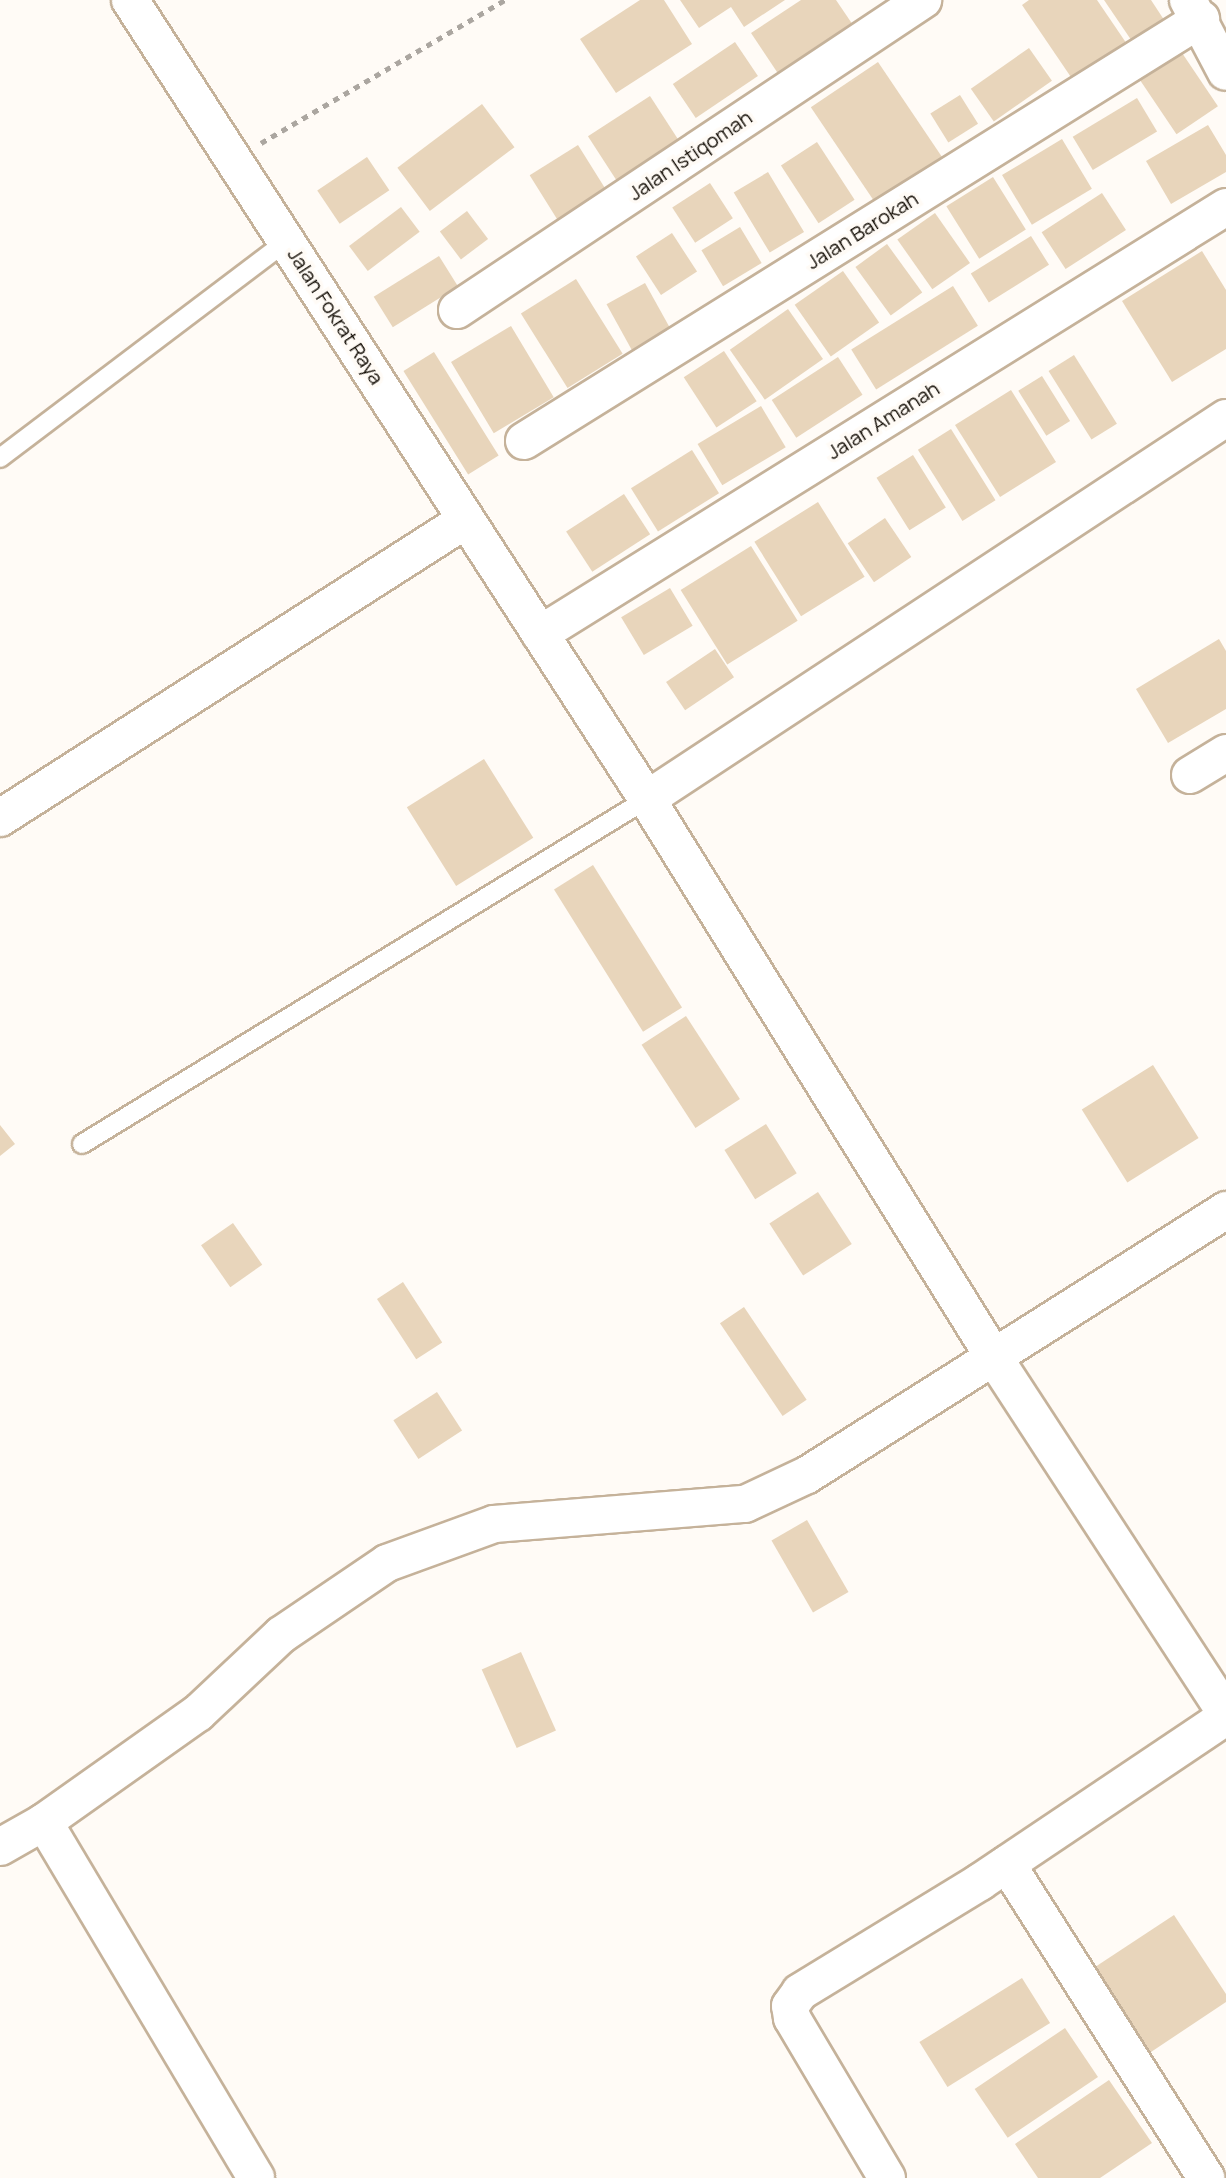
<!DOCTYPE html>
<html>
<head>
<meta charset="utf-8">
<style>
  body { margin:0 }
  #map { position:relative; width:1226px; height:2178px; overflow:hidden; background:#fffbf6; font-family:Manrope,sans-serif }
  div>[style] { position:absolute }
  .building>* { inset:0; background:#e8d5bb; transform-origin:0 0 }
  .path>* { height:5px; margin-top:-2.5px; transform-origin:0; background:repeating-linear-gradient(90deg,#aba6a0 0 6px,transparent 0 12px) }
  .roads { filter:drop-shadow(2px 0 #c5b29a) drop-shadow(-2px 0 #c5b29a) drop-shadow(0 2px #c5b29a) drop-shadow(0 -2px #c5b29a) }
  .service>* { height:18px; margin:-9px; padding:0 9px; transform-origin:9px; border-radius:9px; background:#fff }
  .minor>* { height:36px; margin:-18px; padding:0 18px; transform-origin:18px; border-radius:18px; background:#fff }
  span { translate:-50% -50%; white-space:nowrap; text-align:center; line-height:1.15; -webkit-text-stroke:7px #fffbf6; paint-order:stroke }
  .street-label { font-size:20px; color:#120c04 }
</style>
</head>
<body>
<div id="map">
  <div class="building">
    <div style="clip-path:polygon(640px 0,664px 0,692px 44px,616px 93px,580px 39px)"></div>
    <div style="clip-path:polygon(680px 0,785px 0,744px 27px,731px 7px,699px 28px)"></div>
    <div style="clip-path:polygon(801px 0,836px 0,855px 28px,781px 78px,751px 33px)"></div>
    <div style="clip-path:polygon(1029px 0,1097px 0,1131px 50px,1077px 86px,1022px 5px)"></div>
    <div style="clip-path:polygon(1104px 0,1151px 0,1172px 32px,1140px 53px)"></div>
    <div style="left:735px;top:42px;width:41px;height:75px;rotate:56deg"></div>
    <div style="left:1176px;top:44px;width:75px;height:50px;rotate:56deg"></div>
    <div style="left:1029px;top:48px;width:40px;height:71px;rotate:55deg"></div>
    <div style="left:878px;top:62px;width:116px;height:81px;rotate:56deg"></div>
    <div style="left:960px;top:95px;width:34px;height:35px;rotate:58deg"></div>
    <div style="left:650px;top:96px;width:55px;height:74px;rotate:57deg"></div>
    <div style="left:1137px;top:98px;width:39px;height:75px;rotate:59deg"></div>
    <div style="left:482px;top:104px;width:54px;height:106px;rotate:53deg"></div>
    <div style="clip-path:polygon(1208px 125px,1226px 155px,1226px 172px,1171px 204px,1146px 161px)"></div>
    <div style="left:1062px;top:139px;width:58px;height:70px;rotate:59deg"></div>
    <div style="left:817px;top:142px;width:69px;height:43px;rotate:57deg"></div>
    <div style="left:578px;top:145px;width:54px;height:57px;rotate:58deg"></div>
    <div style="left:367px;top:157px;width:40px;height:60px;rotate:56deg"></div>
    <div style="left:768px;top:172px;width:70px;height:40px;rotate:59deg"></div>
    <div style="left:993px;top:177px;width:62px;height:55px;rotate:58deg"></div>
    <div style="left:710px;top:183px;width:42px;height:45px;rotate:57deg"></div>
    <div style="left:1102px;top:193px;width:44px;height:72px;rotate:57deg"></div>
    <div style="left:401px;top:207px;width:31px;height:65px;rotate:53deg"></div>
    <div style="left:467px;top:211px;width:35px;height:34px;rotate:53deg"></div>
    <div style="left:935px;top:213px;width:61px;height:46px;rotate:55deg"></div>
    <div style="left:740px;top:227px;width:42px;height:45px;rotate:59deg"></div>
    <div style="left:672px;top:233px;width:46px;height:43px;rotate:57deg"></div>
    <div style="left:1031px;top:236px;width:34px;height:71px;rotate:58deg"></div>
    <div style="left:887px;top:244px;width:60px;height:39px;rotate:54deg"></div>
    <div style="clip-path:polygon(1202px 251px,1226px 290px,1226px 349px,1172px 382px,1122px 301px)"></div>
    <div style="left:439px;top:256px;width:36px;height:77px;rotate:58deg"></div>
    <div style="left:843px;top:271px;width:63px;height:59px;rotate:55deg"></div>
    <div style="left:576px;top:279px;width:88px;height:65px;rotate:58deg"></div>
    <div style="left:645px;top:283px;width:57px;height:44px;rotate:61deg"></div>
    <div style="left:953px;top:286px;width:47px;height:120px;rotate:58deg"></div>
    <div style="left:788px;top:309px;width:61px;height:71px;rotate:55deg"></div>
    <div style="left:511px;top:326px;width:83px;height:70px;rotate:59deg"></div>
    <div style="left:724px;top:351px;width:60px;height:48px;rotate:57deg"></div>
    <div style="left:434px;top:352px;width:122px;height:36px;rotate:58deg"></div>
    <div style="left:1074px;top:355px;width:81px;height:30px;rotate:58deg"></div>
    <div style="left:838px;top:357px;width:45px;height:79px;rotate:57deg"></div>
    <div style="left:1042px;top:376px;width:53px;height:28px;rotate:58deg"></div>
    <div style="left:1011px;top:390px;width:85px;height:66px;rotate:58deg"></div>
    <div style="left:761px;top:406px;width:48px;height:74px;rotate:59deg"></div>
    <div style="left:951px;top:429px;width:84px;height:39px;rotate:58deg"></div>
    <div style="left:692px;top:450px;width:51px;height:72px;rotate:58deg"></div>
    <div style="left:913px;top:455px;width:62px;height:43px;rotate:58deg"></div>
    <div style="left:624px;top:494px;width:48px;height:69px;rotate:57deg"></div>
    <div style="left:818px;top:502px;width:88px;height:75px;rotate:58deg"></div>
    <div style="left:885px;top:518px;width:47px;height:45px;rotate:56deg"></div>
    <div style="left:751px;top:546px;width:88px;height:83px;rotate:58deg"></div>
    <div style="left:670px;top:588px;width:44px;height:57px;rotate:59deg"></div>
    <div style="clip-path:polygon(1219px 639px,1226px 651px,1226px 709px,1168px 743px,1136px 689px)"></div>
    <div style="left:715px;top:649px;width:34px;height:59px;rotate:56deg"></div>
    <div style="left:484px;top:759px;width:93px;height:91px;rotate:58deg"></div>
    <div style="left:593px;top:865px;width:168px;height:46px;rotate:58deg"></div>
    <div style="left:686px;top:1016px;width:99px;height:53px;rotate:57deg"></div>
    <div style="left:1153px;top:1065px;width:86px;height:84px;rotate:58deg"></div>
    <div style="left:766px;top:1124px;width:58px;height:49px;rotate:58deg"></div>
    <div style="clip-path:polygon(0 1125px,15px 1144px,0 1156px)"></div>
    <div style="left:818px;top:1192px;width:62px;height:58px;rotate:57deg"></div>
    <div style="left:233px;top:1223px;width:51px;height:39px;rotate:55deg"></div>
    <div style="left:403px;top:1282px;width:72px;height:31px;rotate:57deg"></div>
    <div style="left:744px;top:1307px;width:112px;height:29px;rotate:56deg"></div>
    <div style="left:437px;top:1392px;width:46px;height:52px;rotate:57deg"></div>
    <div style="left:807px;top:1520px;width:83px;height:41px;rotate:60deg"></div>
    <div style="left:521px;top:1652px;width:86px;height:43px;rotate:66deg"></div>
    <div style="clip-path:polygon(1174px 1915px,1226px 1994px,1226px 2002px,1145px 2056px,1089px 1971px)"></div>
    <div style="left:1022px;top:1978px;width:53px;height:121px;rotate:58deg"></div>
    <div style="left:1065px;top:2028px;width:59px;height:109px;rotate:56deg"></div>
    <div style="clip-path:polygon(1109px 2080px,1152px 2143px,1100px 2178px,1038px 2178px,1015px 2144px)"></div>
  </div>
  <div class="path">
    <div style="left:261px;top:143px;width:283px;rotate:-30.4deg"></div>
  </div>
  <div class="roads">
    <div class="service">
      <div style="left:0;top:458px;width:360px;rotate:-37.1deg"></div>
      <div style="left:82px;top:1144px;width:662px;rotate:-31.41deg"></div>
    </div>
    <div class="minor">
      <div style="left:130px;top:0;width:952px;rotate:57.09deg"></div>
      <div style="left:647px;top:799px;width:656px;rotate:58.15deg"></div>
      <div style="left:993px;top:1356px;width:426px;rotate:56.9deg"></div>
      <div style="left:1188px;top:0;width:81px;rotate:62.2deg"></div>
      <div style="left:457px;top:310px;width:560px;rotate:-33.63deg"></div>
      <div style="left:524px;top:441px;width:798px;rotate:-31.94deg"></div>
      <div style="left:540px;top:634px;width:808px;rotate:-31.9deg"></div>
      <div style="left:1190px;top:775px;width:42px;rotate:-31.4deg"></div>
      <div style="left:647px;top:799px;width:693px;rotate:-33.35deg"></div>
      <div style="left:0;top:818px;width:551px;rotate:-32.62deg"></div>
      <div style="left:44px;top:1822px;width:414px;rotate:59.2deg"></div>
      <div style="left:0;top:1847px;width:51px;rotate:-29.6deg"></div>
      <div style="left:44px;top:1822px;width:189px;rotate:-35.3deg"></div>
      <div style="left:198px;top:1713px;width:114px;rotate:-43.2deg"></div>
      <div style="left:281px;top:1635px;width:128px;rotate:-34.2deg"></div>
      <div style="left:387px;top:1563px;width:114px;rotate:-20deg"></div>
      <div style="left:494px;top:1524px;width:252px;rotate:-4.6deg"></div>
      <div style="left:745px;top:1504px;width:68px;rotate:-25.1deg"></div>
      <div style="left:807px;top:1475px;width:496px;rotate:-32.3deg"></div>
      <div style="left:1007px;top:1864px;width:372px;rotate:57.6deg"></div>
      <div style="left:887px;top:2178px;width:186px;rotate:-120.7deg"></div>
      <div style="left:792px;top:2018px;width:12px;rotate:-99deg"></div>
      <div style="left:790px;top:2006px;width:17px;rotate:-54deg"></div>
      <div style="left:800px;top:1992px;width:211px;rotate:-31.4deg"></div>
      <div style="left:980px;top:1882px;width:296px;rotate:-33.9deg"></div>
    </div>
  </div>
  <div class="street-label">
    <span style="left:690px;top:155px;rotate:-34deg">Jalan Istiqomah</span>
    <span style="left:862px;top:230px;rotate:-32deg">Jalan Barokah</span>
    <span style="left:336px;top:316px;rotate:57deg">Jalan Fokrat Raya</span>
    <span style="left:883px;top:420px;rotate:-32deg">Jalan Amanah</span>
  </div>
</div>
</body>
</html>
